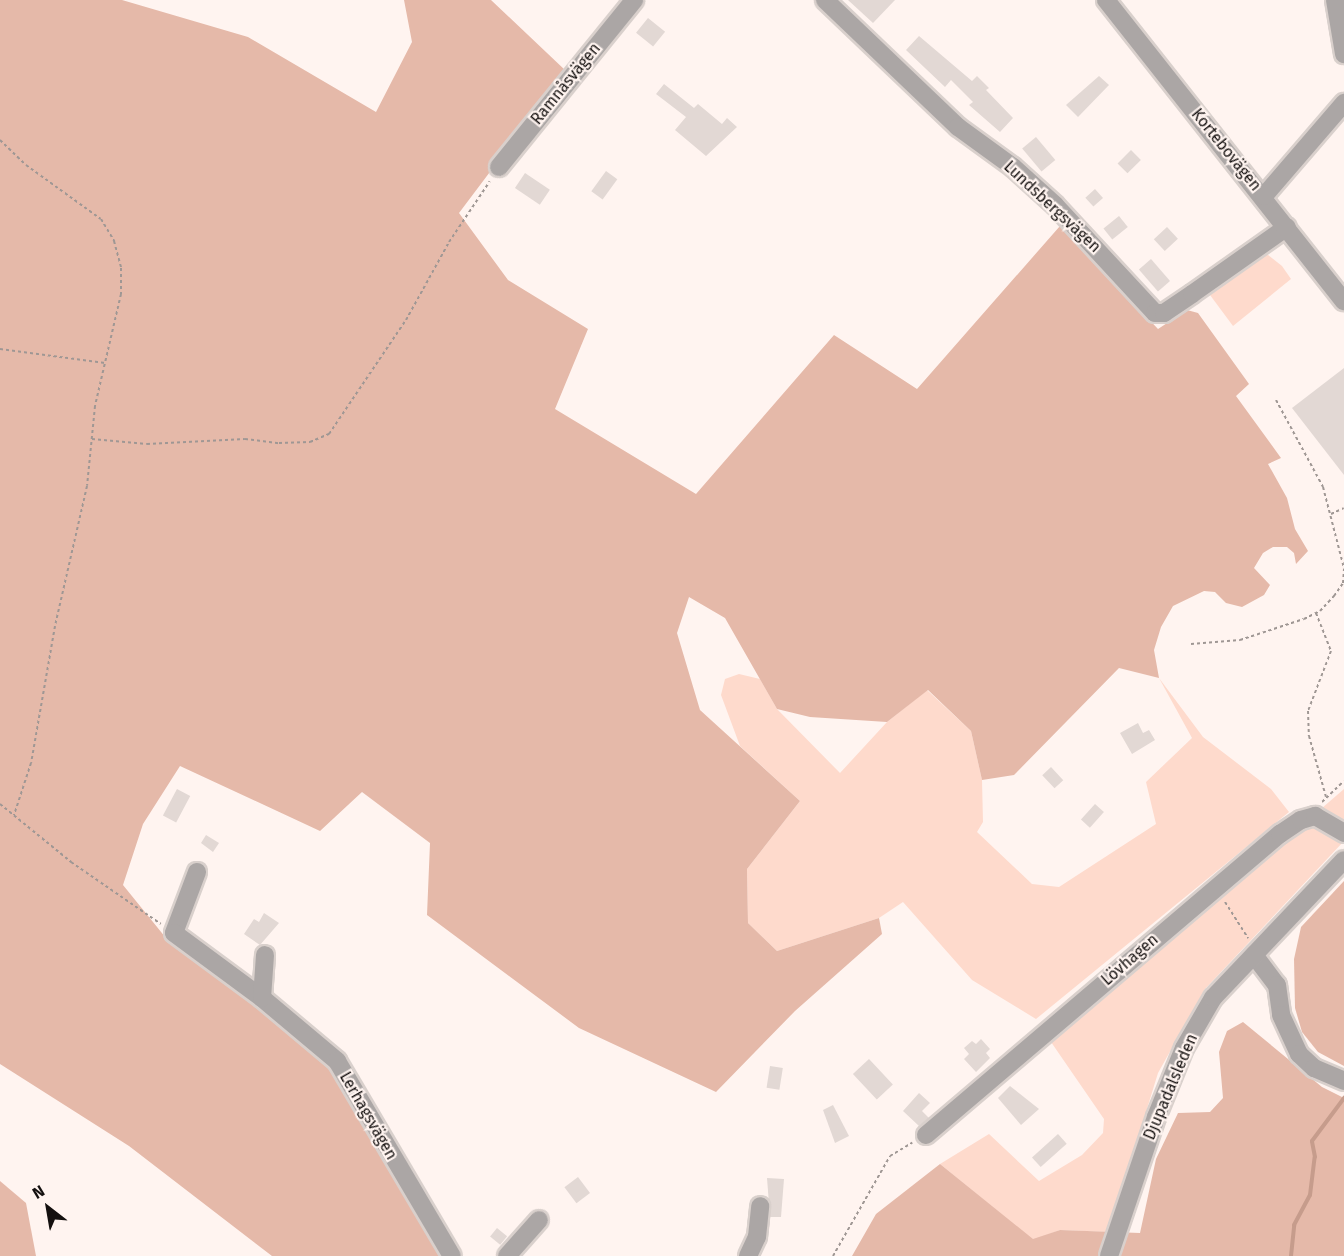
<!DOCTYPE html>
<html>
<head>
<meta charset="utf-8">
<style>
  body { margin:0 }
  #map { position:relative; width:1344px; height:1256px; overflow:hidden; background:#fff4f0; font-family:"Fira Sans",sans-serif }
  div>[style] { position:absolute }
  .green>* { inset:0; background:#fedacc }
  .forest>* { inset:0; background:#e5b9a9 }
  .stream>* { height:4px; margin:-2px; padding:0 2px; transform-origin:2px; border-radius:2px; background:#c69c8c }
  .building>* { inset:0; background:#e2d8d4; transform-origin:0 0 }
  .path>* { height:2px; margin-top:-1px; transform-origin:0; background:repeating-linear-gradient(90deg,#9f9794 0 3px,transparent 0 6px) }
  .roads { filter:drop-shadow(2px 0 #d9d0cc) drop-shadow(-2px 0 #d9d0cc) drop-shadow(0 2px #d9d0cc) drop-shadow(0 -2px #d9d0cc) }
  .minor>* { height:18px; margin:-9px; padding:0 9px; transform-origin:9px; border-radius:9px; background:#aba6a5 }
  span { translate:-50% -50%; white-space:nowrap; text-align:center; line-height:1.15; -webkit-text-stroke:4.5px #fff4f0; paint-order:stroke }
  .street-label { font-size:16px; color:#14100f }
  .north { position:absolute; left:18px; top:1178px; width:60px; height:60px; -webkit-text-stroke:4px #fff4f0; paint-order:stroke; rotate:329deg; font-size:16px; font-weight:700; line-height:24px; text-align:center; color:#14100f }
  .north::after { content:''; display:block; margin:auto; width:21px; height:27px; background:#14100f; clip-path:polygon(50% 0,100% 100%,50% 72%,0 100%) }
</style>
</head>
<body>
<div id="map">
  <div class="green">
    <div style="clip-path:polygon(1263px 251px,1282px 266px,1291px 279px,1233px 326px,1210px 295px)"></div>
    <div style="clip-path:polygon(739px 674px,760px 679px,777px 709px,840px 773px,887px 722px,927px 690px,971px 731px,982px 780px,983px 822px,977px 832px,1032px 884px,1059px 887px,1156px 824px,1146px 782px,1192px 738px,1159px 678px,1203px 737px,1271px 789px,1289px 812px,1036px 1019px,972px 980px,903px 902px,879px 918px,777px 951px,748px 923px,747px 869px,800px 801px,740px 746px,721px 695px,725px 679px)"></div>
    <div style="clip-path:polygon(1344px 789px,1344px 841px,1205px 989px,1158px 1073px,1109px 1232px,1060px 1230px,1033px 1240px,940px 1164px,989px 1134px,1039px 1181px,1082px 1155px,1103px 1133px,1104px 1119px,1051px 1042px)"></div>
  </div>
  <div class="forest">
    <div style="clip-path:polygon(0 0,122px 0,248px 37px,376px 112px,412px 42px,404px 0,491px 0,566px 71px,459px 213px,508px 280px,588px 329px,555px 409px,696px 494px,834px 335px,917px 389px,1060px 226px,1158px 329px,1187px 310px,1198px 313px,1249px 384px,1236px 396px,1281px 458px,1268px 464px,1287px 498px,1295px 529px,1308px 551px,1296px 564px,1294px 553px,1287px 547px,1273px 547px,1263px 553px,1254px 568px,1270px 585px,1264px 595px,1242px 607px,1226px 603px,1215px 592px,1204px 591px,1173px 606px,1161px 627px,1154px 650px,1159px 678px,1119px 668px,1014px 775px,982px 780px,971px 731px,928px 690px,887px 722px,810px 717px,777px 709px,725px 618px,689px 597px,677px 633px,700px 710px,800px 801px,747px 869px,748px 923px,777px 951px,879px 918px,882px 934px,795px 1011px,716px 1092px,579px 1028px,427px 915px,430px 843px,362px 792px,320px 831px,180px 766px,143px 824px,123px 885px,170px 943px,332px 1064px,447px 1256px,272px 1256px,129px 1146px,0 1064px)"></div>
    <div style="clip-path:polygon(1344px 881px,1344px 1066px,1318px 1052px,1302px 1032px,1295px 1008px,1294px 959px,1301px 927px)"></div>
    <div style="clip-path:polygon(1243px 1022px,1322px 1087px,1344px 1098px,1344px 1256px,852px 1256px,876px 1214px,940px 1164px,1033px 1239px,1060px 1230px,1140px 1233px,1156px 1159px,1178px 1113px,1210px 1112px,1223px 1098px,1219px 1052px,1227px 1031px)"></div>
    <div style="clip-path:polygon(0 1181px,26px 1203px,36px 1256px,0 1256px)"></div>
  </div>
  <div class="stream">
    <div style="left:1291px;top:1256px;width:31px;rotate:-84deg"></div>
    <div style="left:1294px;top:1225px;width:34px;rotate:-62deg"></div>
    <div style="left:1310px;top:1195px;width:38px;rotate:-83deg"></div>
    <div style="left:1315px;top:1157px;width:16px;rotate:-101deg"></div>
    <div style="left:1312px;top:1141px;width:54px;rotate:-53.3deg"></div>
  </div>
  <div class="building">
    <div style="clip-path:polygon(848px 0,895px 0,873px 23px)"></div>
    <div style="left:648px;top:18px;width:22px;height:19px;rotate:39deg"></div>
    <div style="clip-path:polygon(919px 36px,972px 81px,977px 76px,989px 88px,986px 90px,1013px 118px,1000px 132px,969px 105px,973px 102px,951px 80px,945px 87px,906px 50px)"></div>
    <div style="clip-path:polygon(1099px 76px,1109px 85px,1078px 117px,1066px 105px)"></div>
    <div style="clip-path:polygon(664px 84px,694px 108px,698px 104px,722px 124px,727px 118px,737px 127px,706px 156px,675px 130px,686px 117px,656px 94px)"></div>
    <div style="left:1036px;top:137px;width:30px;height:18px;rotate:50deg"></div>
    <div style="left:1131px;top:150px;width:14px;height:19px;rotate:45deg"></div>
    <div style="left:606px;top:171px;width:14px;height:25px;rotate:36deg"></div>
    <div style="left:525px;top:173px;width:30px;height:18px;rotate:34deg"></div>
    <div style="left:1095px;top:189px;width:12px;height:13px;rotate:48deg"></div>
    <div style="left:1119px;top:216px;width:14px;height:20px;rotate:51deg"></div>
    <div style="left:1167px;top:227px;width:16px;height:18px;rotate:47deg"></div>
    <div style="left:1151px;top:259px;width:29px;height:16px;rotate:49deg"></div>
    <div style="clip-path:polygon(1344px 368px,1344px 475px,1292px 408px)"></div>
    <div style="clip-path:polygon(1138px 723px,1143px 733px,1149px 730px,1155px 740px,1132px 754px,1120px 733px)"></div>
    <div style="left:1051px;top:767px;width:18px;height:12px;rotate:47deg"></div>
    <div style="left:177px;top:789px;width:15px;height:30px;rotate:28deg"></div>
    <div style="left:1095px;top:804px;width:12px;height:21px;rotate:42deg"></div>
    <div style="clip-path:polygon(206px 835px,219px 843px,213px 852px,201px 843px)"></div>
    <div style="clip-path:polygon(264px 913px,279px 923px,260px 945px,244px 934px,254px 919px,259px 922px)"></div>
    <div style="clip-path:polygon(981px 1039px,990px 1049px,986px 1053px,990px 1058px,976px 1072px,964px 1059px,969px 1054px,964px 1048px,972px 1041px,976px 1044px)"></div>
    <div style="left:869px;top:1059px;width:35px;height:22px;rotate:47deg"></div>
    <div style="left:770px;top:1066px;width:13px;height:22px;rotate:9deg"></div>
    <div style="clip-path:polygon(1010px 1086px,1039px 1109px,1021px 1125px,998px 1098px)"></div>
    <div style="clip-path:polygon(919px 1093px,930px 1103px,922px 1111px,929px 1118px,919px 1126px,903px 1111px)"></div>
    <div style="clip-path:polygon(833px 1105px,849px 1136px,835px 1143px,823px 1110px)"></div>
    <div style="left:1058px;top:1134px;width:13px;height:35px;rotate:48deg"></div>
    <div style="left:578px;top:1177px;width:20px;height:17px;rotate:53deg"></div>
    <div style="clip-path:polygon(767px 1178px,784px 1179px,781px 1217px,770px 1217px)"></div>
    <div style="left:497px;top:1228px;width:13px;height:11px;rotate:39deg"></div>
  </div>
  <div class="path">
    <div style="left:0;top:140px;width:36px;rotate:44deg"></div>
    <div style="left:26px;top:165px;width:92px;rotate:35.8deg"></div>
    <div style="left:101px;top:219px;width:26px;rotate:59deg"></div>
    <div style="left:114px;top:241px;width:28px;rotate:75deg"></div>
    <div style="left:121px;top:268px;width:26px;rotate:90deg"></div>
    <div style="left:121px;top:294px;width:115px;rotate:103.1deg"></div>
    <div style="left:95px;top:406px;width:80px;rotate:95.7deg"></div>
    <div style="left:87px;top:486px;width:144px;rotate:102.9deg"></div>
    <div style="left:55px;top:626px;width:139px;rotate:99.9deg"></div>
    <div style="left:31px;top:763px;width:55px;rotate:108.1deg"></div>
    <div style="left:0;top:349px;width:106px;rotate:7.6deg"></div>
    <div style="left:1276px;top:400px;width:99px;rotate:61.6deg"></div>
    <div style="left:1323px;top:487px;width:84px;rotate:75.5deg"></div>
    <div style="left:92px;top:439px;width:55px;rotate:5.2deg"></div>
    <div style="left:147px;top:444px;width:98px;rotate:-2.9deg"></div>
    <div style="left:245px;top:439px;width:34px;rotate:7deg"></div>
    <div style="left:279px;top:443px;width:31px;rotate:-2deg"></div>
    <div style="left:310px;top:442px;width:21px;rotate:-23deg"></div>
    <div style="left:329px;top:434px;width:138px;rotate:-56deg"></div>
    <div style="left:406px;top:320px;width:89px;rotate:-61.1deg"></div>
    <div style="left:449px;top:242px;width:73px;rotate:-56.1deg"></div>
    <div style="left:1331px;top:514px;width:14px;rotate:-25deg"></div>
    <div style="left:1316px;top:613px;width:41px;rotate:68.5deg"></div>
    <div style="left:1331px;top:651px;width:64px;rotate:111deg"></div>
    <div style="left:1308px;top:711px;width:25px;rotate:88deg"></div>
    <div style="left:1309px;top:736px;width:63px;rotate:74.4deg"></div>
    <div style="left:1191px;top:644px;width:49px;rotate:-4.7deg"></div>
    <div style="left:1240px;top:640px;width:67px;rotate:-18.2deg"></div>
    <div style="left:1304px;top:619px;width:18px;rotate:-27deg"></div>
    <div style="left:1320px;top:611px;width:21px;rotate:-47deg"></div>
    <div style="left:1334px;top:596px;width:16px;rotate:-55deg"></div>
    <div style="left:1343px;top:583px;width:14px;rotate:-86deg"></div>
    <div style="left:1322px;top:802px;width:30px;rotate:-44deg"></div>
    <div style="left:0;top:804px;width:92px;rotate:39.2deg"></div>
    <div style="left:71px;top:862px;width:109px;rotate:34.6deg"></div>
    <div style="left:1225px;top:902px;width:43px;rotate:57.4deg"></div>
    <div style="left:833px;top:1256px;width:115px;rotate:-60.3deg"></div>
    <div style="left:890px;top:1156px;width:26px;rotate:-31deg"></div>
  </div>
  <div class="roads">
    <div class="minor">
      <div style="left:825px;top:0;width:184px;rotate:43.7deg"></div>
      <div style="left:958px;top:127px;width:68px;rotate:36deg"></div>
      <div style="left:1013px;top:167px;width:57px;rotate:42.1deg"></div>
      <div style="left:1055px;top:205px;width:147px;rotate:47.2deg"></div>
      <div style="left:1155px;top:313px;width:9px"></div>
      <div style="left:1164px;top:313px;width:34px;rotate:-34deg"></div>
      <div style="left:1192px;top:294px;width:116px;rotate:-35.2deg"></div>
      <div style="left:1106px;top:0;width:384px;rotate:51.7deg"></div>
      <div style="left:1335px;top:0;width:55px;rotate:80.5deg"></div>
      <div style="left:499px;top:167px;width:215px;rotate:-51deg"></div>
      <div style="left:1264px;top:196px;width:123px;rotate:-49.3deg"></div>
      <div style="left:197px;top:872px;width:65px;rotate:110.7deg"></div>
      <div style="left:174px;top:933px;width:109px;rotate:36.5deg"></div>
      <div style="left:262px;top:998px;width:98px;rotate:40deg"></div>
      <div style="left:337px;top:1061px;width:226px;rotate:59.5deg"></div>
      <div style="left:1254px;top:955px;width:38px;rotate:53deg"></div>
      <div style="left:1277px;top:985px;width:30px;rotate:82deg"></div>
      <div style="left:1281px;top:1015px;width:43px;rotate:65.2deg"></div>
      <div style="left:1299px;top:1054px;width:21px;rotate:43deg"></div>
      <div style="left:1314px;top:1068px;width:33px;rotate:23deg"></div>
      <div style="left:262px;top:998px;width:43px;rotate:-86deg"></div>
      <div style="left:926px;top:1135px;width:465px;rotate:-40.4deg"></div>
      <div style="left:1280px;top:834px;width:25px;rotate:-34deg"></div>
      <div style="left:1301px;top:820px;width:15px;rotate:-16deg"></div>
      <div style="left:1315px;top:816px;width:34px;rotate:30deg"></div>
      <div style="left:507px;top:1256px;width:48px;rotate:-48.4deg"></div>
      <div style="left:748px;top:1256px;width:21px;rotate:-65deg"></div>
      <div style="left:757px;top:1237px;width:31px;rotate:-84deg"></div>
      <div style="left:1109px;top:1256px;width:147px;rotate:-71.3deg"></div>
      <div style="left:1156px;top:1117px;width:74px;rotate:-67.9deg"></div>
      <div style="left:1184px;top:1048px;width:58px;rotate:-59.9deg"></div>
      <div style="left:1213px;top:998px;width:190px;rotate:-46.5deg"></div>
    </div>
  </div>
  <div class="street-label">
    <span style="left:566px;top:84px;rotate:-51deg">Ramnåsvägen</span>
    <span style="left:1226px;top:150px;rotate:51deg">Kortebovägen</span>
    <span style="left:1052px;top:207px;rotate:43deg">Lundsbergsvägen</span>
    <span style="left:1130px;top:960px;rotate:-41deg">Lövhagen</span>
    <span style="left:1171px;top:1087px;rotate:-67deg">Djupadalsleden</span>
    <span style="left:368px;top:1116px;rotate:60deg">Lerhagsvägen</span>
  </div>
  <div class="north">N</div>
</div>
</body>
</html>
